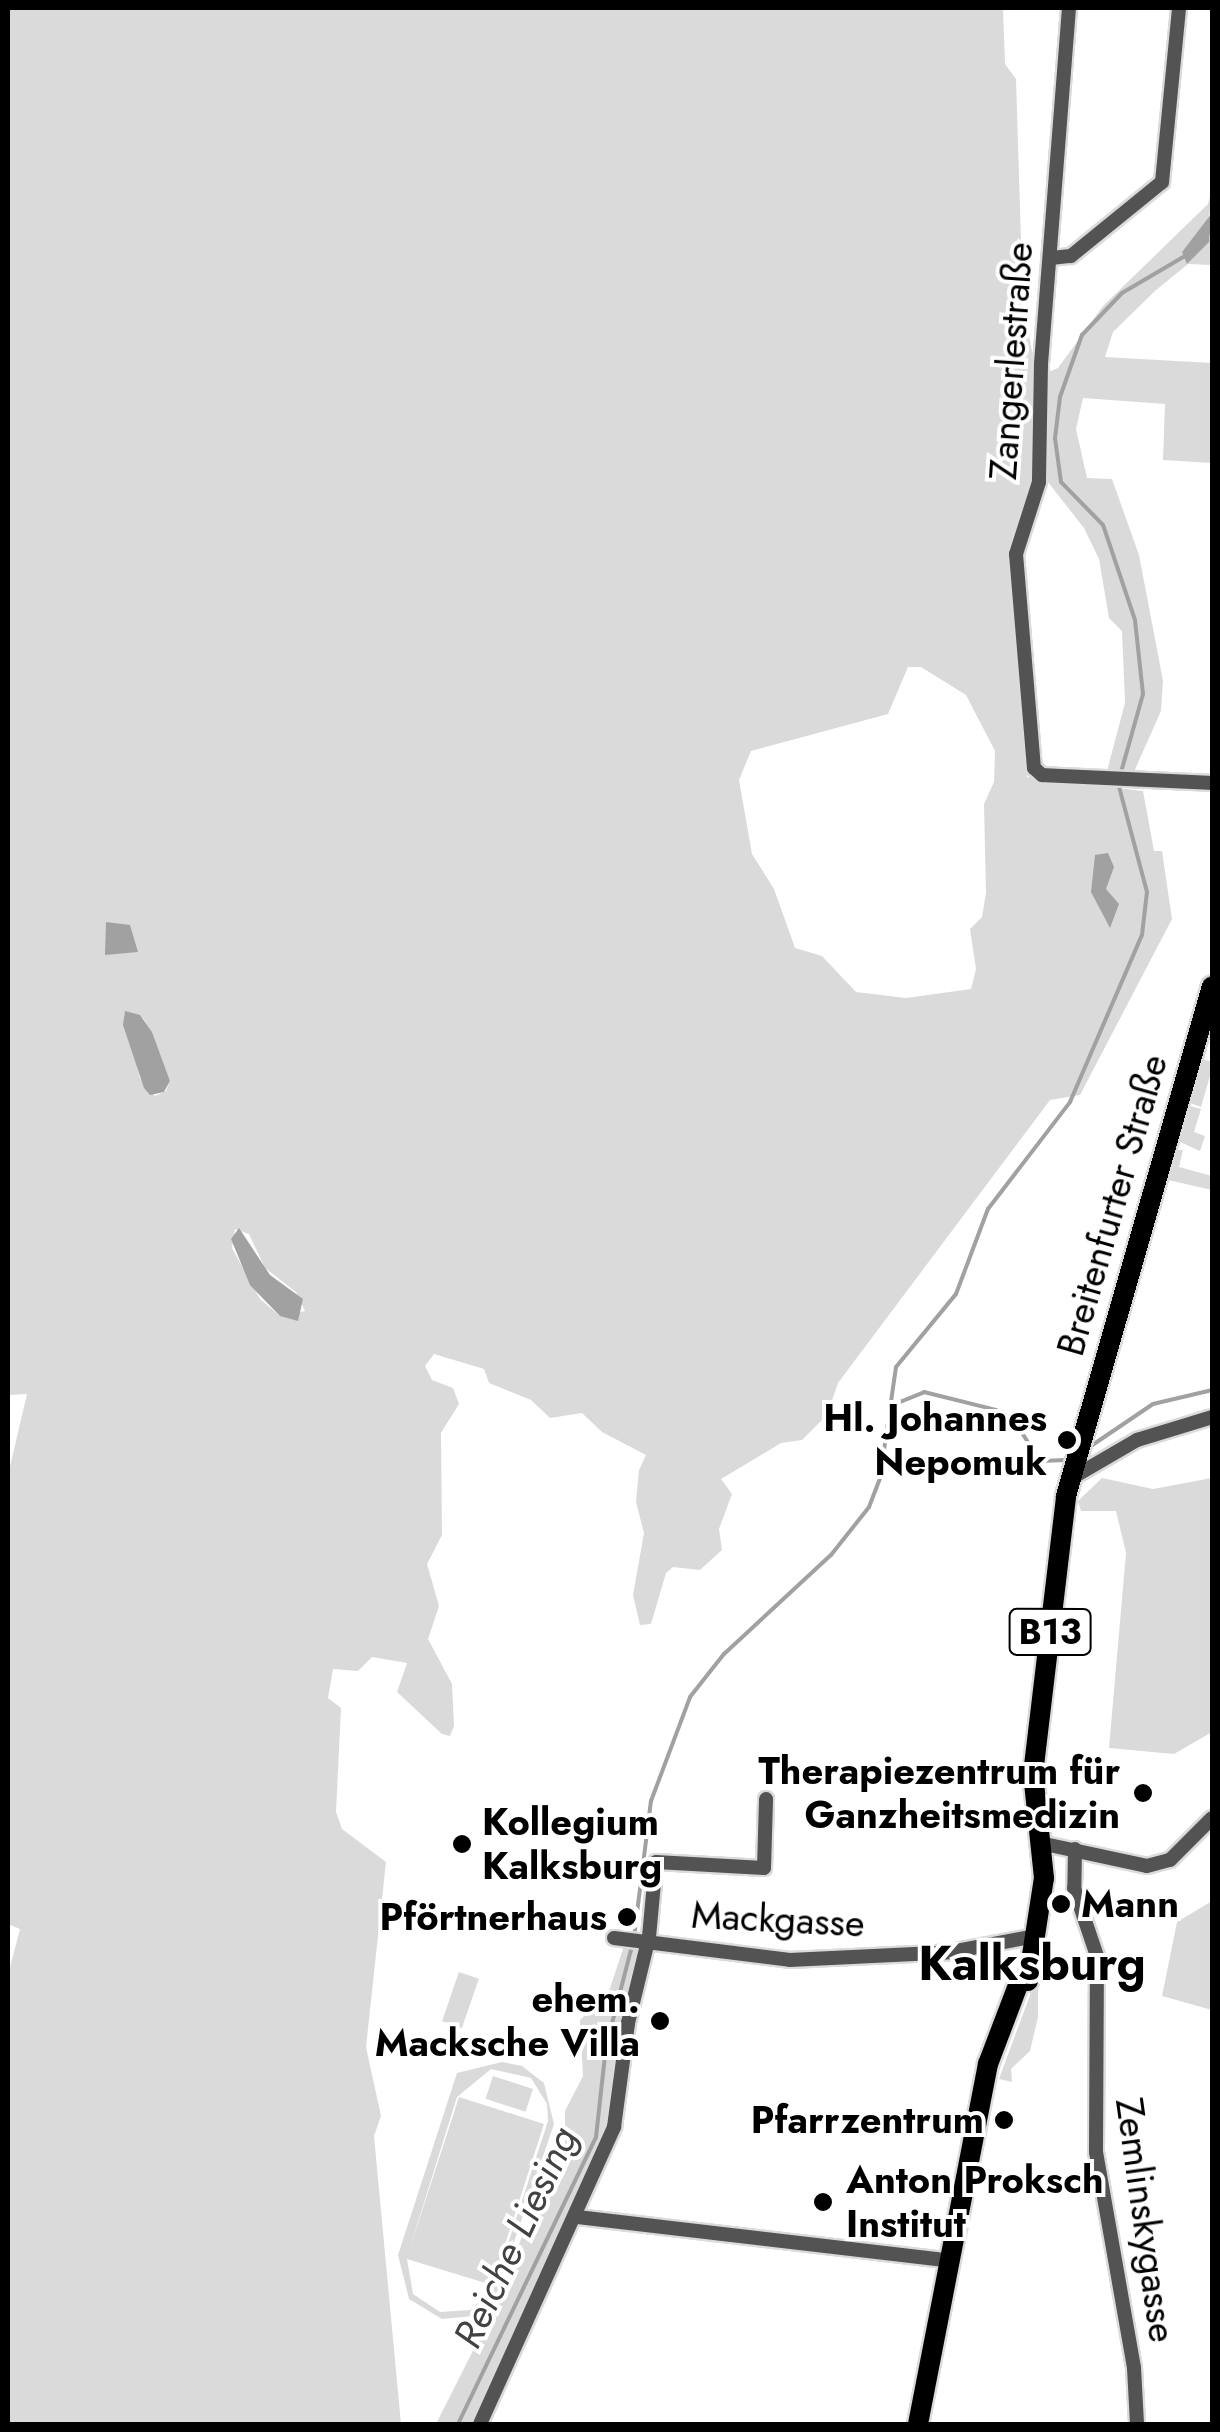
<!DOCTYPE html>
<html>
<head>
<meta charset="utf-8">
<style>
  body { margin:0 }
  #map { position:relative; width:1220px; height:2432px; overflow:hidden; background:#fff; font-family:Jost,sans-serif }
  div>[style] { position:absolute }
  .green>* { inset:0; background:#dadada; transform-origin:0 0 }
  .water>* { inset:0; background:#a1a1a1 }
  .stream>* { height:4px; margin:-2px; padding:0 2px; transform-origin:2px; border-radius:2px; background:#a1a1a1 }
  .roads { filter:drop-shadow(2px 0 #dbdbdb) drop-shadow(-2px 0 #dbdbdb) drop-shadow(0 2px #dbdbdb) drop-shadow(0 -2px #dbdbdb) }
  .street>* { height:14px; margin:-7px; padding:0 7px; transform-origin:7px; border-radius:7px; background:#535353 }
  .primary>* { height:20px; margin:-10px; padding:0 10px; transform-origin:10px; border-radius:10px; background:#000 }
  .dots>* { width:28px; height:28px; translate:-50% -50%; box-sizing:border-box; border:5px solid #fff; border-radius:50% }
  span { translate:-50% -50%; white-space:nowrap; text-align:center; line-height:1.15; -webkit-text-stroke:8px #fff; paint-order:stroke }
  .shield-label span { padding:2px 8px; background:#fff; border:2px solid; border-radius:8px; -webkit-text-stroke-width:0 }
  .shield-label { font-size:35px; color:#000; font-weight:700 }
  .street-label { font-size:38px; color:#000 }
  .poi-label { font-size:38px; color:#000; font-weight:700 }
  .right { translate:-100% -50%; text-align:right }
  .left { translate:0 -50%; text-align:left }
  .water-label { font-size:40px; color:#424242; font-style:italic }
  .district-label { font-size:48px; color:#000; font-weight:700 }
  .frame { position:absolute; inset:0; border:10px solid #000; pointer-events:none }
</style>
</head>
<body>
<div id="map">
  <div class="green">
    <div style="clip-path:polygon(evenodd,8px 8px,1003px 8px,1005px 64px,1016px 79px,1023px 305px,1036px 372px,1034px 478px,1012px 535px,1011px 555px,1027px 777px,1143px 791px,1154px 851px,1162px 851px,1172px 919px,1080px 1095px,1050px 1100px,838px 1383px,827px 1415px,802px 1440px,781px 1443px,721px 1479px,732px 1494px,719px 1529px,722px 1550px,700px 1570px,673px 1567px,666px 1573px,651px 1624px,640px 1625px,633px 1595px,644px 1533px,636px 1502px,639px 1470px,646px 1455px,602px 1432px,582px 1413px,550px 1418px,531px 1400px,489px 1383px,484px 1369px,434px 1354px,425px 1366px,432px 1380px,453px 1388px,459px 1404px,441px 1433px,442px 1535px,427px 1564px,439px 1606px,428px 1639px,452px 1684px,454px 1726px,450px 1736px,442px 1734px,397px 1692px,407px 1663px,372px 1657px,358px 1671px,333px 1669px,328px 1698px,341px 1708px,336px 1812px,342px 1829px,386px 1862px,366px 2047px,381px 2116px,374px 2136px,401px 2424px,8px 2424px,8px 1975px,20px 1929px,8px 1924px,8px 1475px,27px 1394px,8px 1395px,8px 8px,908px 667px,921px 667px,966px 695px,995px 751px,994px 782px,984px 804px,986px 893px,982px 917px,970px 929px,976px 969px,971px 989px,906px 998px,856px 992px,822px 956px,795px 948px,774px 889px,752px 854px,739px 780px,751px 751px,888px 714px,908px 667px,8px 8px,124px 1014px,143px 1018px,152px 1033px,170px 1081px,166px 1091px,155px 1096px,140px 1078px,124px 1014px,8px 8px,235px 1229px,249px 1234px,265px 1268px,296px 1292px,305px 1311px,280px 1316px,260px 1299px,232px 1248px,235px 1229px)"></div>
    <div style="clip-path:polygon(1212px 189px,1209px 220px,1182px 252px,1188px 263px,1212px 236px,1212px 265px,1188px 264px,1155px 291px,1113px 332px,1105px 357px,1212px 363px,1212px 463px,1163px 460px,1165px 404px,1083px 398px,1076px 429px,1087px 478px,1112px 479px,1139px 555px,1163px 681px,1161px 711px,1133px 774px,1107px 771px,1125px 703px,1122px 631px,1109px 618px,1099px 559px,1084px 528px,1044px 477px,1046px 373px,1058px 368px,1103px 306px,1208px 204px)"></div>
    <div style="clip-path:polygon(1203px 1059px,1212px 1062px,1212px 1069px,1201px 1107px,1190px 1103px)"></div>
    <div style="clip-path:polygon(1190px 1106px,1201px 1109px,1194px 1132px,1205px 1136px,1200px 1151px,1180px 1142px)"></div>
    <div style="clip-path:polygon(1176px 1150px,1183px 1150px,1179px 1167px,1212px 1176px,1212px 1190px,1168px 1180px)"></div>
    <div style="clip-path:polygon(1102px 1478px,1153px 1489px,1212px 1478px,1212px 1732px,1174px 1754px,1109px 1748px,1126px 1553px,1116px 1511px,1081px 1511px,1078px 1501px)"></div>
    <div style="clip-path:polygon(1212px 1901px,1212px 2010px,1162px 1996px,1177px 1922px)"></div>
    <div style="clip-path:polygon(624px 1946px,639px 1949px,606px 2136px,471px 2424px,436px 2424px,497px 2303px,524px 2231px,565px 2173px,565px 2111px,583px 2076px,580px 2020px,608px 1994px)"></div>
    <div style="left:459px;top:1972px;width:21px;height:52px;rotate:19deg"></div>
    <div style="clip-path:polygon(1033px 1987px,1038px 1988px,1038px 2017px,1030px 2051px,1011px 2069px,1012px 2082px,999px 2079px)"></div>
    <div style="clip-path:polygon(evenodd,502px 2062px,522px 2066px,544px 2083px,554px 2124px,495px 2298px,474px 2316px,442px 2319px,409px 2299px,398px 2255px,457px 2073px,502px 2062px,491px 2069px,531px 2078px,547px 2104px,548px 2121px,493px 2289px,470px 2310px,440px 2312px,413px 2294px,407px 2259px,492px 2285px,544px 2124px,459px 2097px,408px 2254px,457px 2097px,491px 2069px)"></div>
    <div style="left:493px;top:2076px;width:42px;height:24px;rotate:18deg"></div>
  </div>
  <div class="water">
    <div style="clip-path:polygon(1212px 213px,1209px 242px,1187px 264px,1182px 252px)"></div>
    <div style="clip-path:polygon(1108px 853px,1114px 867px,1106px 889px,1119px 904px,1110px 928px,1091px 892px,1095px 855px)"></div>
    <div style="clip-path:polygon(106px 922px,130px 925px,138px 952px,105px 955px)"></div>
    <div style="clip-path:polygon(125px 1011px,140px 1015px,152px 1032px,170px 1081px,164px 1092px,150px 1095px,144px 1088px,123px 1025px)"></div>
    <div style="clip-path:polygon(239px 1228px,270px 1275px,303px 1299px,298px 1321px,280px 1316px,250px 1285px,231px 1239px)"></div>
  </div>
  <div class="stream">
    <div style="left:890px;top:1406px;width:37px;rotate:-22deg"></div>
    <div style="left:924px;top:1392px;width:74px;rotate:14deg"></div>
    <div style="left:996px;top:1410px;width:22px;rotate:32deg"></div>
    <div style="left:1015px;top:1422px;width:46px;rotate:57.3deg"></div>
    <div style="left:1040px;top:1461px;width:27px;rotate:-2deg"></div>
    <div style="left:1088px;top:1448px;width:78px;rotate:-34.1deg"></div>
    <div style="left:1153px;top:1404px;width:61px;rotate:-13.3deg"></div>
    <div style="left:634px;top:1937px;width:137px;rotate:-82.9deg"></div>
    <div style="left:651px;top:1801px;width:111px;rotate:-69.4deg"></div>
    <div style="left:690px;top:1697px;width:55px;rotate:-51.7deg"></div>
    <div style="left:724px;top:1654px;width:146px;rotate:-42.8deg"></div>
    <div style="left:831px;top:1555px;width:61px;rotate:-51.6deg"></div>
    <div style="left:869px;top:1507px;width:31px;rotate:-69deg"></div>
    <div style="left:880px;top:1478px;width:112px;rotate:-81.8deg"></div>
    <div style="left:896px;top:1367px;width:94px;rotate:-50.6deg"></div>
    <div style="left:956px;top:1294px;width:91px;rotate:-69.4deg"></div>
    <div style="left:988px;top:1209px;width:135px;rotate:-52.5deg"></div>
    <div style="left:1070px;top:1102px;width:182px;rotate:-66.7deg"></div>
    <div style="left:1142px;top:935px;width:43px;rotate:-83.4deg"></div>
    <div style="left:1147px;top:892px;width:113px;rotate:-104.9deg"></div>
    <div style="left:1118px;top:783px;width:92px;rotate:-74.3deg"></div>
    <div style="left:1143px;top:694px;width:74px;rotate:-96.2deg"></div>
    <div style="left:1135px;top:620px;width:100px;rotate:-108.6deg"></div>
    <div style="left:1103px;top:525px;width:60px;rotate:-134.3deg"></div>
    <div style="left:1061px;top:482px;width:44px;rotate:-97.8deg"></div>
    <div style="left:1055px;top:438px;width:41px;rotate:-83deg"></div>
    <div style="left:1060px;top:397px;width:66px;rotate:-70.5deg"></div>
    <div style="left:1082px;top:335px;width:58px;rotate:-46.4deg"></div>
    <div style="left:1122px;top:293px;width:73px;rotate:-30.4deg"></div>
    <div style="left:458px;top:2424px;width:318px;rotate:-64.3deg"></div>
    <div style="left:596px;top:2137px;width:91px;rotate:-83.7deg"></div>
    <div style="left:606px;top:2047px;width:104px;rotate:-75.6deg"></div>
  </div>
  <div class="roads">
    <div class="street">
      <div style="left:1069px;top:8px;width:357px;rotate:94.5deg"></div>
      <div style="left:1041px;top:364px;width:118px;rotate:91deg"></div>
      <div style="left:1039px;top:482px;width:76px;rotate:107.7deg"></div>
      <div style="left:1016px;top:554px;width:215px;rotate:85.2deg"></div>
      <div style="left:1034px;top:768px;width:11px;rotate:41deg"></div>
      <div style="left:1042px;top:775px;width:170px;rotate:2.7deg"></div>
      <div style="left:1051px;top:258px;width:20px;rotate:-6deg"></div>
      <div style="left:1071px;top:256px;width:117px;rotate:-39.1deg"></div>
      <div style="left:1162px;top:182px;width:175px;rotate:-84.4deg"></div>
      <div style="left:1070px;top:1479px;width:78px;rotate:-30.2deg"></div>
      <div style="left:1137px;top:1440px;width:78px;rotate:-17deg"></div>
      <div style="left:1040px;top:1843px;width:109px;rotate:12.1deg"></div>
      <div style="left:1147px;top:1866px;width:24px;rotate:-15deg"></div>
      <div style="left:1170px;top:1860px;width:59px;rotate:-45deg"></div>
      <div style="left:1075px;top:1849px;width:39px;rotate:91deg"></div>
      <div style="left:1074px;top:1888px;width:72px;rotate:71.3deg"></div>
      <div style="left:1097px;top:1956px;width:196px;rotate:90.3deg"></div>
      <div style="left:1096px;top:2152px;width:219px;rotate:80deg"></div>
      <div style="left:1134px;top:2368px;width:56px;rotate:86.9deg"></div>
      <div style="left:614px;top:1938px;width:177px;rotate:7.1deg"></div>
      <div style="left:790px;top:1960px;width:161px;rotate:-2.8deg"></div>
      <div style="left:951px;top:1952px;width:80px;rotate:-10.8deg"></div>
      <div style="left:578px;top:2217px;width:375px;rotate:6.7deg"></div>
      <div style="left:480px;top:2424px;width:326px;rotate:-65.7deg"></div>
      <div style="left:614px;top:2127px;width:105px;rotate:-82.3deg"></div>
      <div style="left:628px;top:2023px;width:89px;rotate:-76.3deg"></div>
      <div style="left:649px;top:1937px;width:75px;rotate:-84.7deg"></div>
      <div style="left:656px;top:1862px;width:108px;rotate:3.2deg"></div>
      <div style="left:764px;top:1868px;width:69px;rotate:-88.3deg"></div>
    </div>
    <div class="primary">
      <div style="left:1028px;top:1981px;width:104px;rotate:-81.2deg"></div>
      <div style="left:1044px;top:1878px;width:105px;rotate:-96deg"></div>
      <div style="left:1033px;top:1774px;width:280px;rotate:-83.2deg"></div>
      <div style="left:1066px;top:1496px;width:530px;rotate:-74.02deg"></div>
      <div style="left:918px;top:2424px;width:367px;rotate:-79deg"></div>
      <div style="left:988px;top:2064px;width:85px;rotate:-69.2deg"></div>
    </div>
  </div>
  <div class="dots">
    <div style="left:1067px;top:1440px;background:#000"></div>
    <div style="left:1143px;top:1793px;background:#000"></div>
    <div style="left:462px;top:1844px;background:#000"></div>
    <div style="left:1061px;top:1904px;background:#000"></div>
    <div style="left:627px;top:1917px;background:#000"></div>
    <div style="left:660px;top:2021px;background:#000"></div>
    <div style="left:1004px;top:2120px;background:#000"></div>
    <div style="left:823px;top:2202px;background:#000"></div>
  </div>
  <div class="shield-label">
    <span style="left:1050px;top:1632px">B13</span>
  </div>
  <div class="street-label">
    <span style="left:1011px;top:361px;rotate:-86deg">Zangerlestraße</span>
    <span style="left:1112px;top:1205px;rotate:-74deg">Breitenfurter Straße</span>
    <span style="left:778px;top:1919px;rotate:3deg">Mackgasse</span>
    <span style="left:1146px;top:2220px;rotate:82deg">Zemlinskygasse</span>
  </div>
  <div class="poi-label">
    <span class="right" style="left:1047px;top:1440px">Hl. Johannes<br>Nepomuk</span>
    <span class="right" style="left:1120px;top:1793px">Therapiezentrum für<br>Ganzheitsmedizin</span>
    <span class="left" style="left:482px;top:1844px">Kollegium<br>Kalksburg</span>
    <span class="left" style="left:1081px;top:1904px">Mann</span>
    <span class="right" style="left:607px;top:1917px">Pförtnerhaus</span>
    <span class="right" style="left:640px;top:2021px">ehem.<br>Macksche Villa</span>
    <span class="right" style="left:984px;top:2120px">Pfarrzentrum</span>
    <span class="left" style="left:846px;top:2202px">Anton Proksch<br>Institut</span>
  </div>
  <div class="water-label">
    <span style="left:515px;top:2237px;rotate:-65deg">Reiche Liesing</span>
  </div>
  <div class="district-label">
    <span style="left:1032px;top:1964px">Kalksburg</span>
  </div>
  <div class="frame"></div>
</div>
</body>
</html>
